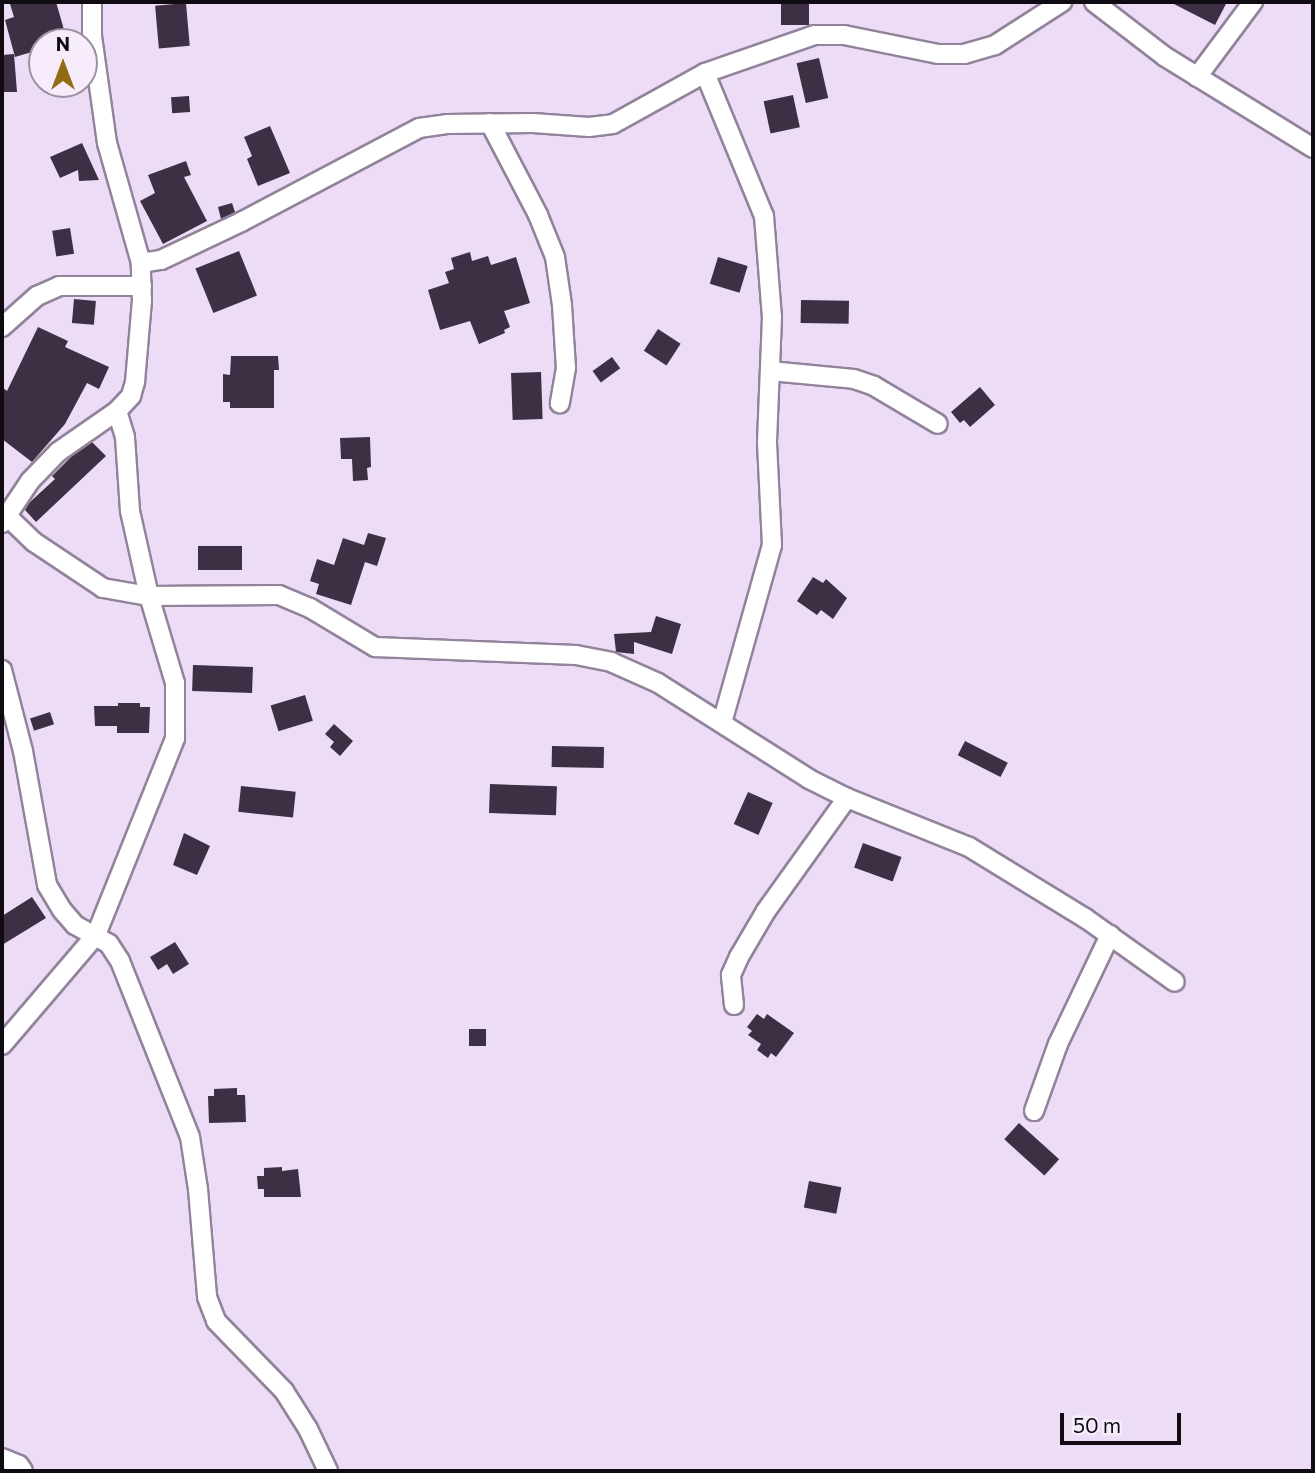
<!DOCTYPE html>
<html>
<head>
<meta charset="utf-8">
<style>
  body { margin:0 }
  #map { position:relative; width:1315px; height:1473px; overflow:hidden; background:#eddcf6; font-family:Commissioner,sans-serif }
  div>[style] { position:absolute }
  .building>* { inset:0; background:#3d3044; transform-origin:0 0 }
  .roads { filter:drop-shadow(2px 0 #92839b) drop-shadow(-2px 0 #92839b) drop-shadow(0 2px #92839b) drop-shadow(0 -2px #92839b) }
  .street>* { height:18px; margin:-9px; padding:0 9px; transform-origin:9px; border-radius:9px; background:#fff }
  span { translate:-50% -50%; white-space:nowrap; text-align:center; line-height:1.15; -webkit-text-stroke:7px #f6ecfc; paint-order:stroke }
  .frame { position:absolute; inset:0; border:4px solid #100b13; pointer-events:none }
  .north { position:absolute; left:28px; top:28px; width:70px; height:70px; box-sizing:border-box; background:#f6ecfc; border:2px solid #9a929f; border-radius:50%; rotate:0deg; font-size:19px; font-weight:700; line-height:28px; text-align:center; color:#100b13 }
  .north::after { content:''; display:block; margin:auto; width:24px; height:32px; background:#926b12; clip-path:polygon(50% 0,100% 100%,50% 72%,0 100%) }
  .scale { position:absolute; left:1060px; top:1413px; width:121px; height:32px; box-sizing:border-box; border:4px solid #100b13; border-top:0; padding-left:9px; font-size:21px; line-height:24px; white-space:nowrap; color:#100b13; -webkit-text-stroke:5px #f6ecfc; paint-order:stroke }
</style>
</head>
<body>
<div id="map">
  <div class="building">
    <div style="clip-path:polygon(19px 2px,56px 2px,67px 40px,42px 42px,42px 49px,15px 57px,5px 20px,14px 17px,10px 4px)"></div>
    <div style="left:781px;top:2px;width:28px;height:23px"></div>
    <div style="clip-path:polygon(1170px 2px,1227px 2px,1215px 25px)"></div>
    <div style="left:186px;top:3px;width:43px;height:31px;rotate:85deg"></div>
    <div style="clip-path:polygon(14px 54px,17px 92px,2px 92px,2px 55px)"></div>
    <div style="left:819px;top:58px;width:41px;height:23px;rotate:77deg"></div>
    <div style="left:793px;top:95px;width:33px;height:30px;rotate:78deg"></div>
    <div style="left:189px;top:96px;width:16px;height:18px;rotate:86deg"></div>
    <div style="clip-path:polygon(270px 126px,290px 173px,258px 186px,247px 159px,252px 156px,244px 137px)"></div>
    <div style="clip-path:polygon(82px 143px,99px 180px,79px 181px,78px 170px,60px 178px,50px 157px)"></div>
    <div style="clip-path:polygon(186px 161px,191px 175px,184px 177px,207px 221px,163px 244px,140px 201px,155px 193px,148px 175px)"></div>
    <div style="clip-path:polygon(232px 203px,235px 212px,221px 219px,218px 207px)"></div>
    <div style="left:70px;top:228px;width:26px;height:18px;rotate:81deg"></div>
    <div style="left:239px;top:251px;width:48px;height:47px;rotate:68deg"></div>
    <div style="clip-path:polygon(470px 252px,472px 261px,488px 256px,491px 265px,516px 257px,530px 303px,504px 311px,510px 327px,504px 330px,505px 333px,479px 344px,470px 321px,440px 330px,428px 290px,449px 283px,445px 272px,454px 269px,451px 258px)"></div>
    <div style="left:718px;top:257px;width:31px;height:28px;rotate:17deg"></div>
    <div style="left:74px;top:299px;width:22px;height:24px;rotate:5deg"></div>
    <div style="left:801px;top:300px;width:48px;height:23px;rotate:1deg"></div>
    <div style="clip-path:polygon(38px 327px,68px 341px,65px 347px,109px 367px,99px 389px,87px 383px,65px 424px,32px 462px,2px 439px,2px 387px,7px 391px)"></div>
    <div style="left:658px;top:329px;width:27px;height:26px;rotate:33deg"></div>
    <div style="clip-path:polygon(231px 356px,278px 356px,279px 370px,274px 370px,274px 408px,230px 408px,230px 402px,223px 402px,223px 374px,230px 375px)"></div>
    <div style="left:612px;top:357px;width:14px;height:24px;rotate:54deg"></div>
    <div style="left:541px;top:372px;width:47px;height:30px;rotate:88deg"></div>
    <div style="clip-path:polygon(980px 387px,995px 405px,970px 427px,964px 420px,960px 423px,951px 412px)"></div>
    <div style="clip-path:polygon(370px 437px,371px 467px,367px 468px,368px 480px,353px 481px,352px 459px,341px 459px,340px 438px)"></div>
    <div style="clip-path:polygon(92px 442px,106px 456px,36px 522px,25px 510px,29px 503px,55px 479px,52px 476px,73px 455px)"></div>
    <div style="clip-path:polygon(368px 533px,386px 538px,377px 566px,365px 562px,351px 605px,316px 594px,319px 584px,310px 581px,317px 559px,334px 565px,343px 538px,364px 545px)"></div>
    <div style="left:198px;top:546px;width:44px;height:24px"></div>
    <div style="clip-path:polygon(813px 577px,823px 583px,826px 579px,847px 598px,833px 619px,821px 610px,817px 615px,797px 601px)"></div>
    <div style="clip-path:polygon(656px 616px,681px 624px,672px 654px,634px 642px,634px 654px,616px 652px,614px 634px,651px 632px)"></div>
    <div style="left:193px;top:665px;width:60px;height:26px;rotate:2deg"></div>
    <div style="left:305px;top:695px;width:27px;height:36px;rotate:73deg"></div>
    <div style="clip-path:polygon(118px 703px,140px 703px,140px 707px,150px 707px,149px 733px,117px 733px,117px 726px,95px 726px,94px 706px,118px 706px)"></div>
    <div style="left:50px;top:712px;width:13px;height:21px;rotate:72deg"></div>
    <div style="clip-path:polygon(334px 724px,353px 741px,340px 756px,330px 747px,334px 742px,325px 734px)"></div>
    <div style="left:965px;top:741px;width:48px;height:16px;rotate:27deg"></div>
    <div style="left:552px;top:746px;width:52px;height:21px;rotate:1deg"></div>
    <div style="left:490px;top:784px;width:67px;height:29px;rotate:2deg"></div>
    <div style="left:241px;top:786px;width:55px;height:26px;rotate:6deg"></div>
    <div style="left:748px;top:792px;width:27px;height:35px;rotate:24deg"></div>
    <div style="clip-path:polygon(184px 833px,210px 846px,197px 875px,173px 865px)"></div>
    <div style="left:863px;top:843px;width:41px;height:26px;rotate:20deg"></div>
    <div style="clip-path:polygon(32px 897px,46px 918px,2px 945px,2px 916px)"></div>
    <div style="clip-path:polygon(175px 942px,189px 964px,173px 974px,167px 964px,158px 970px,150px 957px)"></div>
    <div style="clip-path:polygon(757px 1014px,764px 1019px,767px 1014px,794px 1033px,776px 1057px,771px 1053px,768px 1058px,757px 1050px,761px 1044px,748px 1035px,752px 1031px,747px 1027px)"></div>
    <div style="left:469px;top:1029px;width:17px;height:17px"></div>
    <div style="clip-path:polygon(237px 1088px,237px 1095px,245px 1095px,246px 1122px,209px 1123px,208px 1096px,214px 1096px,214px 1089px)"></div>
    <div style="left:1019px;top:1123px;width:54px;height:22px;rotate:42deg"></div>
    <div style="clip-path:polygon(282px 1167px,282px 1171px,298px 1169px,301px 1197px,264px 1197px,264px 1189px,258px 1189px,257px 1176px,264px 1176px,264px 1168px)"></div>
    <div style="left:809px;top:1181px;width:33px;height:27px;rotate:11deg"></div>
  </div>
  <div class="roads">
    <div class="street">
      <div style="left:1094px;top:2px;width:88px;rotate:37.6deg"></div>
      <div style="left:1164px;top:56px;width:175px;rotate:31.7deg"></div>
      <div style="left:705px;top:73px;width:155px;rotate:67.6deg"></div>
      <div style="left:764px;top:216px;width:101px;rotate:85.5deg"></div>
      <div style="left:772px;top:317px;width:126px;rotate:92.3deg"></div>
      <div style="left:767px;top:443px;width:102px;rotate:87.2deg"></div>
      <div style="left:772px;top:545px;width:185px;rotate:105.7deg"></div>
      <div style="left:1197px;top:77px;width:94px;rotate:-53.3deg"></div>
      <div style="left:490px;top:123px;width:104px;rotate:62.4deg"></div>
      <div style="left:538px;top:215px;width:45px;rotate:68deg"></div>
      <div style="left:555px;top:257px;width:49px;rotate:81.7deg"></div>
      <div style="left:562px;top:305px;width:63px;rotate:86.4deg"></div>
      <div style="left:566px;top:368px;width:36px;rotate:100deg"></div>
      <div style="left:141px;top:263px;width:20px;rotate:-9deg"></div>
      <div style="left:161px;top:260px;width:89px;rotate:-25.4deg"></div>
      <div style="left:241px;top:222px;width:201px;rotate:-27.8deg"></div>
      <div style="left:419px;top:128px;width:28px;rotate:-8deg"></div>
      <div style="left:447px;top:124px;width:86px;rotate:-0.7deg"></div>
      <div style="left:533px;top:123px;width:56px;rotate:4.1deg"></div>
      <div style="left:589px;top:127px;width:24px;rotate:-7deg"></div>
      <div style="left:613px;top:124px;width:105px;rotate:-29deg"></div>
      <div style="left:705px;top:73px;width:116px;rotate:-19.1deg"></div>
      <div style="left:815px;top:35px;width:29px"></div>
      <div style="left:844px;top:35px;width:96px;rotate:11.4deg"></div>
      <div style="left:938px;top:54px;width:26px"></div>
      <div style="left:964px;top:54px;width:32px;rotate:-16deg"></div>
      <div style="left:995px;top:45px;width:80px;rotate:-32.7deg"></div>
      <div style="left:2px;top:327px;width:47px;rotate:-41.5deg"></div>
      <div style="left:37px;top:296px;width:24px;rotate:-24deg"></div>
      <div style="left:59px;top:286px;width:83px"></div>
      <div style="left:770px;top:371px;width:84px;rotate:5.4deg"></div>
      <div style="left:854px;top:379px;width:21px;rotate:19deg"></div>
      <div style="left:874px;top:386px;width:74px;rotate:30.7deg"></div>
      <div style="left:8px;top:517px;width:36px;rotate:44deg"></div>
      <div style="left:34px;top:542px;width:83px;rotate:33.7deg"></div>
      <div style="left:103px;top:588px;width:47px;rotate:9.9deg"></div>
      <div style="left:149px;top:596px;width:130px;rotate:-0.4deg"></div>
      <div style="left:279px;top:595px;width:34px;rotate:23deg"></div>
      <div style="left:310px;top:608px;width:76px;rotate:31deg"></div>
      <div style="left:375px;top:647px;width:201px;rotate:2.3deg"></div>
      <div style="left:576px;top:655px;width:36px;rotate:11deg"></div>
      <div style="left:611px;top:662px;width:51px;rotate:24.1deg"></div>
      <div style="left:658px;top:683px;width:179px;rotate:32.4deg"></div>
      <div style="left:809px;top:779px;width:42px;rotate:26.6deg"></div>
      <div style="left:847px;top:798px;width:131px;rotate:21.9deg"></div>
      <div style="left:969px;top:847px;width:136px;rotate:31.5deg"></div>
      <div style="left:1085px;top:918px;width:110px;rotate:35.4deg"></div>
      <div style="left:2px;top:523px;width:50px;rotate:-56.3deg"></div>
      <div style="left:30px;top:481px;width:40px;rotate:-46deg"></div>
      <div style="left:58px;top:452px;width:72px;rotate:-34.8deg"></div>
      <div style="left:117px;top:411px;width:21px;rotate:-47deg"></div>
      <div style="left:131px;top:396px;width:15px;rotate:-74deg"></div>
      <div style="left:135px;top:382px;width:81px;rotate:-85.1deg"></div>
      <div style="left:142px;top:301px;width:38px;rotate:-92deg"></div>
      <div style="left:141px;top:263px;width:125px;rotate:-105.8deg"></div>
      <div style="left:107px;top:143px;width:108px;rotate:-98deg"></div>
      <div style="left:92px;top:36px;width:34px;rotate:-90deg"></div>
      <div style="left:2px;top:670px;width:84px;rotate:75.5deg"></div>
      <div style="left:23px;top:751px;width:136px;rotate:79.8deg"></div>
      <div style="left:47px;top:885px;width:29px;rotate:59deg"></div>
      <div style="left:62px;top:910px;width:20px;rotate:49deg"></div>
      <div style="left:75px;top:925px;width:39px;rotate:29deg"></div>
      <div style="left:109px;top:944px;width:20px;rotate:57deg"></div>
      <div style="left:120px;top:961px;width:189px;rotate:68.3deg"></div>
      <div style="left:190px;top:1137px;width:53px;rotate:81.3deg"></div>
      <div style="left:198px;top:1189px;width:108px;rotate:85.2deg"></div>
      <div style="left:207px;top:1297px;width:26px;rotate:69deg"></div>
      <div style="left:216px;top:1321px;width:98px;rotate:45.8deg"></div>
      <div style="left:284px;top:1391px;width:45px;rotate:57.7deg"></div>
      <div style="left:308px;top:1429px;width:47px;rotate:64.5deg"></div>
      <div style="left:734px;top:1005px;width:30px;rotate:-96deg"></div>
      <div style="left:731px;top:975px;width:20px;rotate:-66deg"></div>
      <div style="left:739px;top:957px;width:53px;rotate:-59.6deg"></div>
      <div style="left:766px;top:911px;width:139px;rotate:-54.4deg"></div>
      <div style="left:2px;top:1045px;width:145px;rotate:-49.5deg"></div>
      <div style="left:96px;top:935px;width:212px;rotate:-68.1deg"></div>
      <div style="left:175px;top:738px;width:55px;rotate:-90deg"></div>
      <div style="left:175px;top:683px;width:91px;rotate:-106.6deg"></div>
      <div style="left:149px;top:596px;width:87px;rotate:-102.6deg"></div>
      <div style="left:130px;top:511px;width:74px;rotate:-93.9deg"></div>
      <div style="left:125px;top:437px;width:27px;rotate:-107deg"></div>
      <div style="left:1034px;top:1111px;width:71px;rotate:-70.3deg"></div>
      <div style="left:1058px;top:1044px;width:121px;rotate:-64.5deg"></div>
      <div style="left:2px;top:1458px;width:18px;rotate:22deg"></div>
      <div style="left:19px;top:1465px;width:7px;rotate:56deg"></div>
    </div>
  </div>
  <div class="frame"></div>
  <div class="north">N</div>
  <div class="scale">50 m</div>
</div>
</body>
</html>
